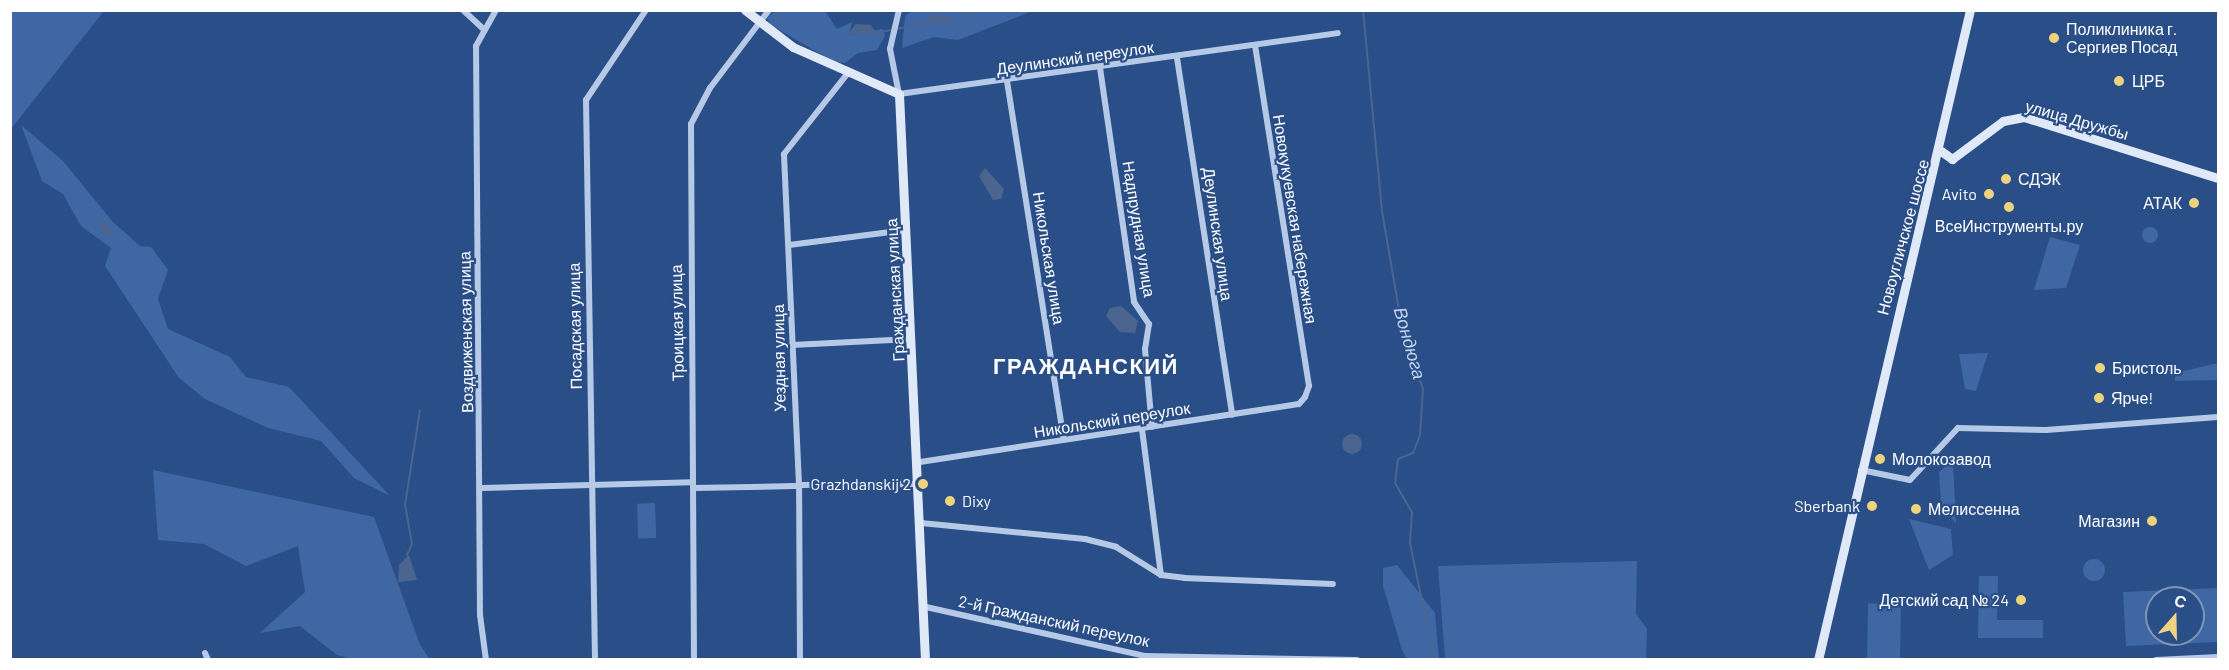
<!DOCTYPE html>
<html>
<head>
<meta charset="utf-8">
<style>
  body { margin:0 }
  #map { position:relative; width:2229px; height:670px; overflow:hidden; background:#2a4e87; font-family:Barlow,sans-serif }
  div>[style] { position:absolute }
  .green>* { inset:0; background:#3f67a3; transform-origin:0 0 }
  .round { border-radius:50% }
  .water>* { inset:0; background:#4c658e }
  .stream>* { height:2px; margin:-1px; padding:0 1px; transform-origin:1px; border-radius:1px; background:#4c658e }
  .street>* { height:6px; margin:-3px; padding:0 3px; transform-origin:3px; border-radius:3px; background:#b6cae8 }
  .secondary>* { height:9px; margin:-4.5px; padding:0 4.5px; transform-origin:4.5px; border-radius:4.5px; background:#e0e9f7 }
  .dots>* { width:16px; height:16px; translate:-50% -50%; box-sizing:border-box; border:3px solid #2a4e87; border-radius:50% }
  span { translate:-50% -50%; white-space:nowrap; text-align:center; line-height:1.15; -webkit-text-stroke:4.5px #2a4e87; paint-order:stroke }
  .poi-label { font-size:16px; color:#fff }
  .left { translate:0 -50%; text-align:left }
  .right { translate:-100% -50%; text-align:right }
  .street-label { font-size:16px; color:#fff }
  .water-label { font-size:18px; color:#c2d4ef; font-style:italic }
  .district-label { font-size:22px; color:#fff; font-weight:700; letter-spacing:1.5px }
  .frame { position:absolute; inset:0; border:12px solid #fff; pointer-events:none }
  .north { position:absolute; left:2145px; top:586px; width:60px; height:60px; box-sizing:border-box; background:#2a4e87; border:2px solid #7f95b7; border-radius:50%; rotate:20deg; font-size:16px; font-weight:700; line-height:24px; text-align:center; color:#fff }
  .north::after { content:''; display:block; margin:auto; width:21px; height:27px; background:#eed37e; clip-path:polygon(50% 0,100% 100%,50% 72%,0 100%) }
</style>
</head>
<body>
<div id="map">
  <div class="green">
    <div style="clip-path:polygon(11px 10px,104px 11px,11px 129px,10px 11px)"></div>
    <div style="clip-path:polygon(775px 11px,825px 11px,837px 29px,852px 22px,849px 35px,883px 29px,885px 36px,877px 50px,858px 53px,845px 63px,834px 62px,771px 25px,767px 18px)"></div>
    <div style="clip-path:polygon(912px 11px,1033px 11px,958px 40px,934px 37px,902px 48px,905px 16px)"></div>
    <div style="clip-path:polygon(21px 125px,63px 161px,112px 221px,140px 246px,151px 247px,168px 270px,158px 299px,168px 329px,230px 357px,246px 377px,289px 387px,390px 496px,354px 478px,321px 441px,268px 428px,205px 399px,179px 378px,105px 266px,111px 248px,81px 226px,63px 194px,42px 181px)"></div>
    <div class="round" style="left:2142px;top:227px;width:16px;height:16px"></div>
    <div style="clip-path:polygon(2050px 237px,2080px 245px,2066px 288px,2034px 290px)"></div>
    <div style="clip-path:polygon(1988px 353px,1976px 391px,1965px 389px,1959px 354px)"></div>
    <div style="clip-path:polygon(2218px 363px,2218px 380px,2175px 381px,2175px 373px)"></div>
    <div style="clip-path:polygon(1953px 460px,1956px 524px,1941px 503px,1939px 472px)"></div>
    <div style="clip-path:polygon(153px 470px,374px 517px,420px 645px,430px 659px,352px 659px,337px 655px,300px 626px,260px 633px,305px 592px,298px 546px,246px 566px,204px 544px,158px 540px)"></div>
    <div style="left:655px;top:503px;width:35px;height:18px;rotate:88deg"></div>
    <div style="clip-path:polygon(1909px 519px,1951px 529px,1953px 555px,1929px 570px)"></div>
    <div class="round" style="left:2083px;top:559px;width:22px;height:22px"></div>
    <div style="clip-path:polygon(1637px 561px,1636px 614px,1647px 629px,1646px 659px,1445px 659px,1438px 566px)"></div>
    <div style="clip-path:polygon(1397px 565px,1435px 613px,1439px 659px,1407px 659px,1402px 650px,1383px 586px,1383px 568px)"></div>
    <div style="clip-path:polygon(1979px 576px,1998px 576px,1997px 620px,2043px 620px,2043px 638px,1978px 638px)"></div>
    <div style="clip-path:polygon(evenodd,2218px 588px,2218px 642px,2126px 646px,2123px 592px,2218px 588px,2157px 598px,2193px 598px,2193px 634px,2157px 634px,2157px 598px)"></div>
    <div style="left:1901px;top:604px;width:55px;height:33px;rotate:91deg"></div>
  </div>
  <div class="water">
    <div style="clip-path:polygon(932px 15px,945px 16px,959px 21px,922px 24px)"></div>
    <div style="clip-path:polygon(856px 24px,871px 25px,876px 33px,847px 35px)"></div>
    <div style="clip-path:polygon(985px 168px,1004px 189px,1001px 199px,993px 200px,979px 176px)"></div>
    <div style="clip-path:polygon(98px 220px,108px 223px,114px 237px,102px 233px)"></div>
    <div style="clip-path:polygon(1121px 306px,1138px 321px,1135px 333px,1120px 332px,1106px 316px,1110px 308px)"></div>
    <div class="round" style="left:1342px;top:434px;width:20px;height:20px"></div>
    <div style="clip-path:polygon(409px 555px,417px 580px,398px 582px,399px 565px)"></div>
  </div>
  <div class="stream">
    <div style="left:1363px;top:10px;width:202px;rotate:84.6deg"></div>
    <div style="left:1382px;top:211px;width:125px;rotate:80.3deg"></div>
    <div style="left:1403px;top:334px;width:59px;rotate:70deg"></div>
    <div style="left:1423px;top:389px;width:46px;rotate:93.7deg"></div>
    <div style="left:1420px;top:435px;width:19px;rotate:111deg"></div>
    <div style="left:1413px;top:453px;width:16px;rotate:158deg"></div>
    <div style="left:1398px;top:459px;width:24px;rotate:97deg"></div>
    <div style="left:1395px;top:483px;width:34px;rotate:60deg"></div>
    <div style="left:1412px;top:513px;width:30px;rotate:94deg"></div>
    <div style="left:1410px;top:543px;width:119px;rotate:78.4deg"></div>
    <div style="left:959px;top:21px;width:18px;rotate:-38deg"></div>
    <div style="left:876px;top:33px;width:47px;rotate:-11.1deg"></div>
    <div style="left:407px;top:555px;width:12px;rotate:-66deg"></div>
    <div style="left:412px;top:544px;width:40px;rotate:-100deg"></div>
    <div style="left:405px;top:505px;width:96px;rotate:-81deg"></div>
  </div>
  <div class="street">
    <div style="left:463px;top:10px;width:26px;rotate:43deg"></div>
    <div style="left:899px;top:10px;width:40px;rotate:103deg"></div>
    <div style="left:890px;top:49px;width:46px;rotate:78.7deg"></div>
    <div style="left:899px;top:94px;width:443px;rotate:-7.9deg"></div>
    <div style="left:1177px;top:58px;width:361px;rotate:81.2deg"></div>
    <div style="left:1100px;top:68px;width:236px;rotate:81.7deg"></div>
    <div style="left:1134px;top:302px;width:27px;rotate:56deg"></div>
    <div style="left:1149px;top:324px;width:25px;rotate:99deg"></div>
    <div style="left:1145px;top:349px;width:78px;rotate:84.9deg"></div>
    <div style="left:1007px;top:81px;width:363px;rotate:81deg"></div>
    <div style="left:789px;top:245px;width:118px;rotate:-7.3deg"></div>
    <div style="left:792px;top:345px;width:120px;rotate:-2.9deg"></div>
    <div style="left:1142px;top:429px;width:147px;rotate:82.6deg"></div>
    <div style="left:920px;top:462px;width:383px;rotate:-8.7deg"></div>
    <div style="left:1299px;top:404px;width:9px;rotate:-49deg"></div>
    <div style="left:1305px;top:397px;width:12px;rotate:-70deg"></div>
    <div style="left:1309px;top:386px;width:344px;rotate:-99deg"></div>
    <div style="left:1861px;top:470px;width:50px;rotate:11.5deg"></div>
    <div style="left:1910px;top:480px;width:71px;rotate:-47.3deg"></div>
    <div style="left:1958px;top:428px;width:88px;rotate:1.3deg"></div>
    <div style="left:2046px;top:430px;width:172px;rotate:-4.3deg"></div>
    <div style="left:799px;top:485px;width:119px;rotate:-0.5deg"></div>
    <div style="left:483px;top:488px;width:209px;rotate:-1.6deg"></div>
    <div style="left:693px;top:488px;width:102px;rotate:-1.1deg"></div>
    <div style="left:921px;top:523px;width:165px;rotate:5.6deg"></div>
    <div style="left:1085px;top:539px;width:32px;rotate:14deg"></div>
    <div style="left:1116px;top:547px;width:53px;rotate:31.9deg"></div>
    <div style="left:1161px;top:575px;width:23px;rotate:7deg"></div>
    <div style="left:1184px;top:578px;width:149px;rotate:2.3deg"></div>
    <div style="left:926px;top:607px;width:225px;rotate:12.6deg"></div>
    <div style="left:1146px;top:656px;width:211px;rotate:1.1deg"></div>
    <div style="left:205px;top:653px;width:8px;rotate:67deg"></div>
    <div style="left:486px;top:660px;width:45px;rotate:-97.6deg"></div>
    <div style="left:480px;top:615px;width:569px;rotate:-90.4deg"></div>
    <div style="left:476px;top:46px;width:41px;rotate:-60.9deg"></div>
    <div style="left:595px;top:660px;width:560px;rotate:-90.92deg"></div>
    <div style="left:586px;top:100px;width:108px;rotate:-56.3deg"></div>
    <div style="left:694px;top:660px;width:536px;rotate:-90.32deg"></div>
    <div style="left:691px;top:124px;width:41px;rotate:-62.2deg"></div>
    <div style="left:710px;top:88px;width:98px;rotate:-52.9deg"></div>
    <div style="left:800px;top:660px;width:175px;rotate:-90.3deg"></div>
    <div style="left:799px;top:485px;width:331px;rotate:-92.6deg"></div>
    <div style="left:784px;top:154px;width:103px;rotate:-51.7deg"></div>
    <div style="left:2156px;top:660px;width:62px;rotate:-2.8deg"></div>
  </div>
  <div class="secondary">
    <div style="left:745px;top:10px;width:61px;rotate:37.6deg"></div>
    <div style="left:793px;top:47px;width:116px;rotate:23.9deg"></div>
    <div style="left:899px;top:94px;width:567px;rotate:87.37deg"></div>
    <div style="left:1941px;top:151px;width:14px;rotate:36deg"></div>
    <div style="left:1952px;top:159px;width:64px;rotate:-36.7deg"></div>
    <div style="left:2003px;top:121px;width:21px;rotate:-11deg"></div>
    <div style="left:2024px;top:117px;width:203px;rotate:17.5deg"></div>
    <div style="left:1818px;top:660px;width:668px;rotate:-76.84deg"></div>
  </div>
  <div class="dots">
    <div style="left:2054px;top:38px;background:#eed37e"></div>
    <div style="left:2119px;top:81px;background:#eed37e"></div>
    <div style="left:2006px;top:179px;background:#eed37e"></div>
    <div style="left:1989px;top:194px;background:#eed37e"></div>
    <div style="left:2194px;top:203px;background:#eed37e"></div>
    <div style="left:2009px;top:207px;background:#eed37e"></div>
    <div style="left:2100px;top:368px;background:#eed37e"></div>
    <div style="left:2099px;top:398px;background:#eed37e"></div>
    <div style="left:1880px;top:459px;background:#eed37e"></div>
    <div style="left:923px;top:484px;background:#eed37e"></div>
    <div style="left:950px;top:501px;background:#eed37e"></div>
    <div style="left:1872px;top:506px;background:#eed37e"></div>
    <div style="left:1916px;top:509px;background:#eed37e"></div>
    <div style="left:2152px;top:521px;background:#eed37e"></div>
    <div style="left:2021px;top:600px;background:#eed37e"></div>
  </div>
  <div class="poi-label">
    <span class="left" style="left:2066px;top:38px">Поликлиника г.<br>Сергиев Посад</span>
    <span class="left" style="left:2132px;top:81px">ЦРБ</span>
    <span class="left" style="left:2018px;top:179px">СДЭК</span>
    <span class="right" style="left:1977px;top:194px">Avito</span>
    <span class="right" style="left:2182px;top:203px">АТАК</span>
    <span style="left:2009px;top:226px">ВсеИнструменты.ру</span>
    <span class="left" style="left:2112px;top:368px">Бристоль</span>
    <span class="left" style="left:2111px;top:398px">Ярче!</span>
    <span class="left" style="left:1892px;top:459px">Молокозавод</span>
    <span class="right" style="left:911px;top:484px">Grazhdanskij 2</span>
    <span class="left" style="left:962px;top:501px">Dixy</span>
    <span class="right" style="left:1860px;top:506px">Sberbank</span>
    <span class="left" style="left:1928px;top:509px">Мелиссенна</span>
    <span class="right" style="left:2140px;top:521px">Магазин</span>
    <span class="right" style="left:2009px;top:600px">Детский сад № 24</span>
  </div>
  <div class="street-label">
    <span style="left:1075px;top:58px;rotate:-8deg">Деулинский переулок</span>
    <span style="left:2077px;top:120px;rotate:16deg">улица Дружбы</span>
    <span style="left:1295px;top:219px;rotate:81deg">Новокукуевская набережная</span>
    <span style="left:1139px;top:229px;rotate:81deg">Надпрудная улица</span>
    <span style="left:1218px;top:234px;rotate:82deg">Деулинская улица</span>
    <span style="left:1903px;top:237px;rotate:-75deg">Новоугличское шоссе</span>
    <span style="left:1049px;top:258px;rotate:81deg">Никольская улица</span>
    <span style="left:895px;top:290px;rotate:-93deg">Гражданская улица</span>
    <span style="left:677px;top:323px;rotate:-91deg">Троицкая улица</span>
    <span style="left:575px;top:326px;rotate:-91deg">Посадская улица</span>
    <span style="left:466px;top:332px;rotate:-91deg">Воздвиженская улица</span>
    <span style="left:779px;top:358px;rotate:-91deg">Уездная улица</span>
    <span style="left:1112px;top:420px;rotate:-9deg">Никольский переулок</span>
    <span style="left:1054px;top:621px;rotate:12deg">2-й Гражданский переулок</span>
  </div>
  <div class="water-label">
    <span style="left:1410px;top:343px;rotate:74deg">Вондюга</span>
  </div>
  <div class="district-label">
    <span style="left:1086px;top:366px">ГРАЖДАНСКИЙ</span>
  </div>
  <div class="frame"></div>
  <div class="north">С</div>
</div>
</body>
</html>
